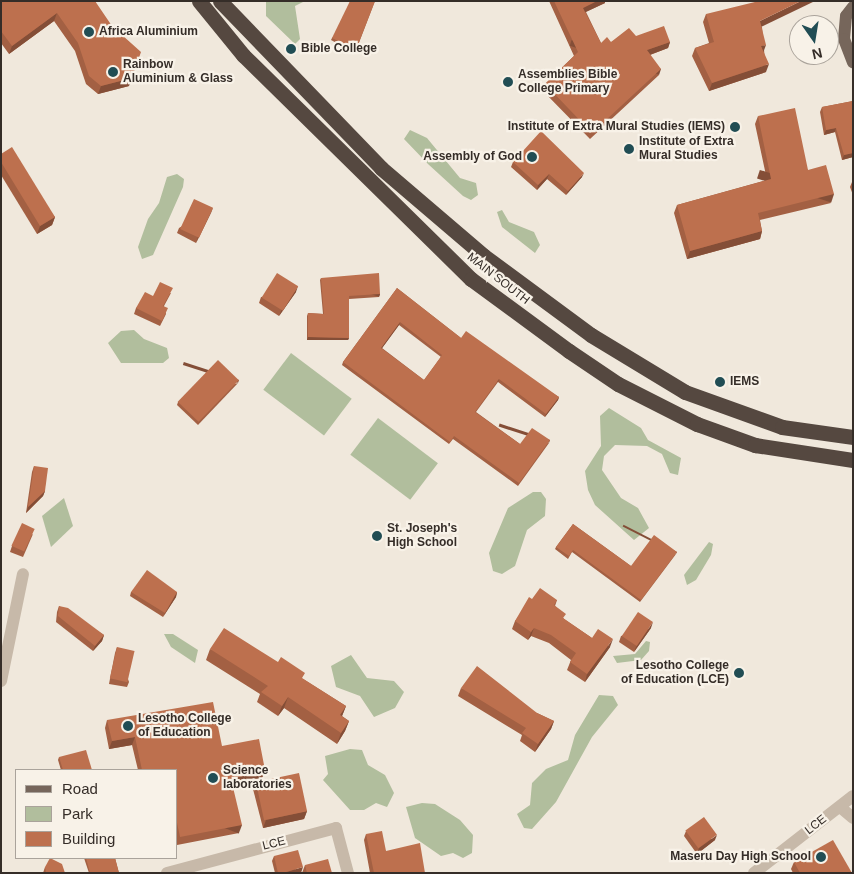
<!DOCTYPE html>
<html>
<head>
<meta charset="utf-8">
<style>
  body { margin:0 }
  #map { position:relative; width:854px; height:874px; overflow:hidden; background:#f0e8dc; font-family:Helvetica,sans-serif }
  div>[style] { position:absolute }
  .green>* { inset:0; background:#b1be9d; transform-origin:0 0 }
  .minor>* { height:12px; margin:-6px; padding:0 6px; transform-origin:6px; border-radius:6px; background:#c7b9a9 }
  .major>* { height:12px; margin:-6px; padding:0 6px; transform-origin:6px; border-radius:6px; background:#76665b }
  .highway>* { height:15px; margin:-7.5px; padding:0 7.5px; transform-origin:7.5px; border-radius:7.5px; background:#554840 }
  .wall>* { inset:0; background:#a36043 }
  .shaded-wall>* { inset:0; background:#844e37; transform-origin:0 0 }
  .building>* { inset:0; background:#bd704e; transform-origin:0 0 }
  .dots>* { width:14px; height:14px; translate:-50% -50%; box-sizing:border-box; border:2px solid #f8f2e8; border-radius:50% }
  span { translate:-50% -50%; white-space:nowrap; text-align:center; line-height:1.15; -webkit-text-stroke:4.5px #f8f2e8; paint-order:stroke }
  .poi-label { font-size:12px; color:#352d28; font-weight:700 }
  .left { translate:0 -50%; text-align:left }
  .right { translate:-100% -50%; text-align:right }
  .street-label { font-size:12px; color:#352d28 }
  .frame { position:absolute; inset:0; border:2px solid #352d28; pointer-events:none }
  .legend { position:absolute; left:15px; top:769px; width:162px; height:90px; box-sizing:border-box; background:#f8f2e8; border:1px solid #aaa39b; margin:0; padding:6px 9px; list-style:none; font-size:15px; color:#352d28 }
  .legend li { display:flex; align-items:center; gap:10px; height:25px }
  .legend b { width:25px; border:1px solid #aaa39b }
  .north { position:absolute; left:789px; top:15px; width:50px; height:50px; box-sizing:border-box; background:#f8f2e8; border:1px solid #aaa39b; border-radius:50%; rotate:167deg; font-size:14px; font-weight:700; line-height:20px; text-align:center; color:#352d28 }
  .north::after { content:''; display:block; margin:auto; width:18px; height:22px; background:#214d54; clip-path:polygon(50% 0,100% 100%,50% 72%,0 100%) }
</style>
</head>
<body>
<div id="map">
  <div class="green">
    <div style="clip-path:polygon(266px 1px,305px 1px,295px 6px,300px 39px,295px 44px,266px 16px)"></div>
    <div style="clip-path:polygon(410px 130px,427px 138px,460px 178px,476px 183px,478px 195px,471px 200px,463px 196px,428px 164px,404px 139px)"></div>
    <div style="clip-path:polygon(177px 174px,184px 179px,183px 187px,153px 255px,142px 259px,138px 247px,148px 219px,159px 203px,167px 177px)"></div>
    <div style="clip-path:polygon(502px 210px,509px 222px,534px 232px,540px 245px,535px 253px,502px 227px,497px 212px)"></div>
    <div style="clip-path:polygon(134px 330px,144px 339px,167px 348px,169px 358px,163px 363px,121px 363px,108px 343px,121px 331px)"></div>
    <div style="left:291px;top:353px;width:76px;height:46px;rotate:37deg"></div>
    <div style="clip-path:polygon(609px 408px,641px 428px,648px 440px,681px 458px,678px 475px,670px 473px,662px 454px,647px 446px,615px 445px,604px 456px,602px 470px,621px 498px,638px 508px,649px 528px,634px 540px,595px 505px,588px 490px,585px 471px,601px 446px,600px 416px)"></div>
    <div style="left:378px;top:418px;width:75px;height:46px;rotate:37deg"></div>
    <div style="clip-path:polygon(533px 492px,541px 492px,546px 499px,545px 516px,527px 530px,515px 566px,502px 574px,493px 571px,489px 553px,508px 508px)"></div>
    <div style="clip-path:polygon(64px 498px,73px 526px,51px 547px,42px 516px)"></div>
    <div style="clip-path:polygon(709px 542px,713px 544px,711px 555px,696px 580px,687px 585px,684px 575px)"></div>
    <div style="clip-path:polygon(164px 634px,173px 634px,198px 650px,195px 663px,171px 647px)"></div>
    <div style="clip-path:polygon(646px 641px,650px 642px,649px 651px,641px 660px,617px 663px,613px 656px,635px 654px)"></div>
    <div style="clip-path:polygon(351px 655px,367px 678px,394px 681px,404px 692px,395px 708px,374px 717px,360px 696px,336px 687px,331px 666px)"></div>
    <div style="clip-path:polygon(599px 695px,613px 696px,618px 705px,592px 737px,556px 802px,532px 829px,524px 828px,517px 814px,530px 805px,532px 783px,546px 769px,568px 760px,575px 735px)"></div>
    <div style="clip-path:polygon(350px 749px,362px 750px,368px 765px,385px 775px,394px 793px,387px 807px,376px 803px,364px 810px,350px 810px,323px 780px,328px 774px,325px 756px)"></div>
    <div style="clip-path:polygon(422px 803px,435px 804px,460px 820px,473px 835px,472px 853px,463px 858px,453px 853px,441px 856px,415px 838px,406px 807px)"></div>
  </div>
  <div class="minor">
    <div style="left:1px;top:681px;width:109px;rotate:-78.4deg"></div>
    <div style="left:840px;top:807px;width:17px;rotate:40deg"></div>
    <div style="left:167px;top:873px;width:175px;rotate:-14.9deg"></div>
    <div style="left:336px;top:828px;width:47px;rotate:75.1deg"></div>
    <div style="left:754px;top:873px;width:125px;rotate:-37.9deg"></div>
  </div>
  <div class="major">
    <div style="left:853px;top:7px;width:11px;rotate:128deg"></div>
    <div style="left:846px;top:16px;width:23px;rotate:95deg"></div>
    <div style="left:844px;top:39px;width:25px;rotate:69deg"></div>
  </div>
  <div class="highway">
    <div style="left:199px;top:1px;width:70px;rotate:50.8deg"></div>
    <div style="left:243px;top:55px;width:320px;rotate:44.5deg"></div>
    <div style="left:471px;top:279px;width:122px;rotate:36.3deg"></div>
    <div style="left:569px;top:351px;width:59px;rotate:34deg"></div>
    <div style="left:618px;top:384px;width:89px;rotate:26.9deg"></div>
    <div style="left:697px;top:424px;width:62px;rotate:19.9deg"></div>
    <div style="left:755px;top:445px;width:99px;rotate:8.7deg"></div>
    <div style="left:220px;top:1px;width:232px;rotate:46deg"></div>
    <div style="left:381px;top:168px;width:135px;rotate:40.5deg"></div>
    <div style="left:484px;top:256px;width:133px;rotate:36.4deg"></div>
    <div style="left:591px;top:335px;width:110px;rotate:31.2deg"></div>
    <div style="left:685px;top:392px;width:103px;rotate:19.8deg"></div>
    <div style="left:782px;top:427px;width:72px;rotate:8deg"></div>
  </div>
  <div class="wall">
    <div style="clip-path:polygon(1px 1px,95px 1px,129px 86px,98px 94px,86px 84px,75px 51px,54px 21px,9px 54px,1px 43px)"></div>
    <div style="clip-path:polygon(375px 1px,355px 53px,331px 40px,332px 38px)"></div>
    <div style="clip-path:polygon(549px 1px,605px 1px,605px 3px,586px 12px,601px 43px,611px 42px,636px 36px,670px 42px,668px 48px,650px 55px,659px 75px,590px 139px,543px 91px,545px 84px,574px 56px)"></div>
    <div style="clip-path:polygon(706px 14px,762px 27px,766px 72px,709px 91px,692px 56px,695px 48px,709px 43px,703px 22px)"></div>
    <div style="clip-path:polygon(853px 101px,853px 157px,842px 160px,835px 132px,824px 135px,820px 112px,822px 107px)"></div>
    <div style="clip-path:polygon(758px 116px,808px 170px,831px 203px,760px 220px,762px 231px,760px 239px,687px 259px,674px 213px,677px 205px,767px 180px,755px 124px)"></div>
    <div style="clip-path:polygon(1px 154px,55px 217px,52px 225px,37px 234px,1px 175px)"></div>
    <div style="clip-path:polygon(513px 162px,582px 177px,566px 195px,547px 179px,537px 190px,511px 167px)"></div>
    <div style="clip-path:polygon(852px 182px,853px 182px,853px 195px,850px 187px)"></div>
    <div style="clip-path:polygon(213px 208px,196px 243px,177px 233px,179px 228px)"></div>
    <div style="clip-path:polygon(321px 278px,380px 294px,379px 297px,349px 299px,349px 338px,348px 340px,307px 340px,307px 316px,308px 313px,323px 314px,320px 280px)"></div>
    <div style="clip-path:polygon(evenodd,397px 288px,461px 338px,559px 397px,558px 400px,545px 417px,498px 382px,476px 412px,520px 444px,549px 443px,518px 486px,453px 439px,449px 444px,342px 365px,343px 362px,397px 288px,399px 325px,441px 357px,424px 380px,382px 348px,399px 325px)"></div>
    <div style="clip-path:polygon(296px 292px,279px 316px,259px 303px,261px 297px)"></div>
    <div style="clip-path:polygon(171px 293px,164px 306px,166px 314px,160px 326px,134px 314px,136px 308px,153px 296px)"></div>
    <div style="clip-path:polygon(238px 383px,198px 425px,177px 405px,178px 402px)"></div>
    <div style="clip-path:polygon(34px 466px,45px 491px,43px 496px,26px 513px,32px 472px)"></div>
    <div style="clip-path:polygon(573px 524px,631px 566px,676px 554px,640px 602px,572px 552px,568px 559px,555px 549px,556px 547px)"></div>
    <div style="clip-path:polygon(33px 534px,23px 557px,10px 552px,12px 546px)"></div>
    <div style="clip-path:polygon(131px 592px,177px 592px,176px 597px,163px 617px,130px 596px)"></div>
    <div style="clip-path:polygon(532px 599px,557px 600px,555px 606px,564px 619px,592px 638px,610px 647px,585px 682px,567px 670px,571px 660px,549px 643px,531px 636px,528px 640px,512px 629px,515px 621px)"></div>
    <div style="clip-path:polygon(59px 606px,104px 635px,102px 641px,93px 651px,56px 622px,57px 612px)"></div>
    <div style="clip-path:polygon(651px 628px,634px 652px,619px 642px,621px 636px)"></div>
    <div style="clip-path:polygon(117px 647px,129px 682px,127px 687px,109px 684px,115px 653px)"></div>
    <div style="clip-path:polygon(210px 649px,303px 679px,346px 706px,342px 716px,349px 721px,345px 731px,337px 744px,284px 708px,278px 716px,257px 702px,260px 694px,206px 660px)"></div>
    <div style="clip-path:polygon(461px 688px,537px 713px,554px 721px,551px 729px,535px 752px,520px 741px,522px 735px,458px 696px)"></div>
    <div style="clip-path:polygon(107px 720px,222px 746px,265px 770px,262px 778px,232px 786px,239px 833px,177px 845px,176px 840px,176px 770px,138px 770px,132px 745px,109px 749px,105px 728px)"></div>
    <div style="clip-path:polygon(59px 757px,92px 770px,61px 770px,58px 760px)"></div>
    <div style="clip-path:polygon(256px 781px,307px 811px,304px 819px,263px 828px,253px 789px)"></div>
    <div style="clip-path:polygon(686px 831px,715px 840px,697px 854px,684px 836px)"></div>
    <div style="clip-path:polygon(366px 834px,386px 851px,425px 873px,370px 873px,364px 840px)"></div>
    <div style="clip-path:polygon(274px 856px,301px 873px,275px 873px,272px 861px)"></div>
    <div style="clip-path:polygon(84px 858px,115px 858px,119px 873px,89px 873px)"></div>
    <div style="clip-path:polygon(794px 862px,852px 873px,793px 873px,791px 869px)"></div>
    <div style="clip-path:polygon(305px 865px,332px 873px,302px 873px)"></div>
    <div style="clip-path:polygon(45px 867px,65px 873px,43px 873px)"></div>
  </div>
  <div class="shaded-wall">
    <div style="clip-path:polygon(597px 1px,605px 1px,605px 3px,581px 14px,583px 8px)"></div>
    <div style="clip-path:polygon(801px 1px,815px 1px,757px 29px,760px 21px)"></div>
    <div style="clip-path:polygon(57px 13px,54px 21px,9px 54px,12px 46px)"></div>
    <div style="clip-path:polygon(670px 42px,668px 48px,644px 57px,647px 50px)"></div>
    <div style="clip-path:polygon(766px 45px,763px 53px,761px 46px)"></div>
    <div style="clip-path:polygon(769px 64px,766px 72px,709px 91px,712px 83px)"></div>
    <div style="left:661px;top:69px;width:6px;height:94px;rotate:108deg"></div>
    <div style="clip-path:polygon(132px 78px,129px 86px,98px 94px,101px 86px)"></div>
    <div style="clip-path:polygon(836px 128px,835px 132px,824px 135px,826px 130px)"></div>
    <div style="clip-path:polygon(853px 153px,853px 157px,842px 160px,844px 155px)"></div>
    <div style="clip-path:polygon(584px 173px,582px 177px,566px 195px,568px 191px)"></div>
    <div style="clip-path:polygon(549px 174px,547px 179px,537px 190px,538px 185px)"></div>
    <div style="left:834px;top:194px;width:9px;height:78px;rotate:108deg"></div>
    <div style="clip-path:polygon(213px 208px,211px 213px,196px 243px,198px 237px)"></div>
    <div style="clip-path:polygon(55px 217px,52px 225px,37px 234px,40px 226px)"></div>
    <div style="clip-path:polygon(762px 231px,760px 239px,687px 259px,690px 251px)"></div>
    <div style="clip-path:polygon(298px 286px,296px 292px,279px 316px,281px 311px)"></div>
    <div style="left:380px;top:294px;width:3px;height:31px;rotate:108deg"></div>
    <div style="clip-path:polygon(400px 322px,399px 325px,380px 351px,381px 348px)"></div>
    <div style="clip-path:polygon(308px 337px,349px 338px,348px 340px,307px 340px)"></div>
    <div style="left:499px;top:379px;width:3px;height:41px;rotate:108deg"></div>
    <div style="left:239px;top:380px;width:3px;height:58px;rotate:108deg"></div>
    <div style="clip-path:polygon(559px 397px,558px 400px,545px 417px,546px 414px)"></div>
    <div style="left:550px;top:440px;width:3px;height:53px;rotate:108deg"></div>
    <div style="clip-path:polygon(45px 491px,43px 496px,26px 513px,28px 507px)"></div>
    <div style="left:677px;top:552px;width:2px;height:60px;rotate:117deg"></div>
    <div style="clip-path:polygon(177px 592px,176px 597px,163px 617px,165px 613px)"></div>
    <div style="clip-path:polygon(653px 622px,651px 628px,634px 652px,636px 647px)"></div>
    <div style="clip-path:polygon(534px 628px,531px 636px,528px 640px,531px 632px)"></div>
    <div style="clip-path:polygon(104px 635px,102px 641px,93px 651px,95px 646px)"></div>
    <div style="clip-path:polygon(613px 639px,610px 647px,585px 682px,587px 674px)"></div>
    <div style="clip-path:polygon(288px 697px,284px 708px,278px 716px,282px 706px)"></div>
    <div style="clip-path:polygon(346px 706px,342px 716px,340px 715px)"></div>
    <div style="clip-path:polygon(349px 721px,345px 731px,337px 744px,341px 733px)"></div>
    <div style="clip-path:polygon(554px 721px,551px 729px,535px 752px,538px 744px)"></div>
    <div style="clip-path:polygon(135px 737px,132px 745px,109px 749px,112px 741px)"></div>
    <div style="clip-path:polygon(265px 770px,262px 778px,228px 787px,231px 779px)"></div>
    <div style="clip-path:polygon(307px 811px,304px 819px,263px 828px,266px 820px)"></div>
    <div style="left:242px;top:825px;width:9px;height:63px;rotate:111deg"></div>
    <div style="clip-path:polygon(717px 835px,715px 840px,697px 854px,699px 848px)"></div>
    <div style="clip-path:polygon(303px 867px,301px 873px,283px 873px)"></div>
  </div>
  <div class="building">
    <div style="clip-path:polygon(1px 1px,95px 1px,112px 26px,141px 52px,132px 78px,101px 86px,89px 76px,78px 43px,57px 13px,12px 46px,1px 31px)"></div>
    <div style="clip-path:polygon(350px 1px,375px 1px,356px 50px,332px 38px)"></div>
    <div style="clip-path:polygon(554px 1px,597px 1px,583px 8px,601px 43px,607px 37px,611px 42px,629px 28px,636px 36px,664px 26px,670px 42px,647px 50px,661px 69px,592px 133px,545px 84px,578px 52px)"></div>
    <div style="clip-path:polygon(759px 1px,801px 1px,760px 21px,766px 45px,761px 46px,769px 64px,712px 83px,695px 48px,714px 42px,706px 14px)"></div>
    <div style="clip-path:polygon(853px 101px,853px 153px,844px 155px,836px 128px,826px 130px,822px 107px)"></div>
    <div style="clip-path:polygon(795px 108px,808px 170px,826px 165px,834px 194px,758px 213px,762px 231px,690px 251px,677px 205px,771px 179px,758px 116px)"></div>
    <div style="clip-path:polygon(541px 131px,584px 173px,568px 191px,549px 174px,538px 185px,513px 162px)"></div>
    <div style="clip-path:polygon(12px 147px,55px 217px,40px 226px,1px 162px,1px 154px)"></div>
    <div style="left:194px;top:199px;width:21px;height:33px;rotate:25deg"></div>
    <div style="left:277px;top:273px;width:25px;height:29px;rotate:32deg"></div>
    <div style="clip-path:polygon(379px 273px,380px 294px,349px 296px,349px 338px,308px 337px,308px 313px,324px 314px,321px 278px)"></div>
    <div style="clip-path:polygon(160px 282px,173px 288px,163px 306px,168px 308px,162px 321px,136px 308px,145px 292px,153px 296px)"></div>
    <div style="clip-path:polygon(evenodd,397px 288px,461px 338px,466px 331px,559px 397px,546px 414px,499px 379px,475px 412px,520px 444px,532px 428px,550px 440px,519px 483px,454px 436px,450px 442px,343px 362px,397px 288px,400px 322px,442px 355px,424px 380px,381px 348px,400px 322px)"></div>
    <div style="left:218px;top:360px;width:29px;height:58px;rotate:44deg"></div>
    <div style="clip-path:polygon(34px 466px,48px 468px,45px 491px,28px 507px)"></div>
    <div style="left:22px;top:523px;width:14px;height:25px;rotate:25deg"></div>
    <div style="clip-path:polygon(573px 524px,631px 566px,654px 535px,677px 552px,641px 600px,573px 550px,569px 556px,556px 547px)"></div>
    <div style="clip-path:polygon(147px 570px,177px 592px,165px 613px,131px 592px)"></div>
    <div style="clip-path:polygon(540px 588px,557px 600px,554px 605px,566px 614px,563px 618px,592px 638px,598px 629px,613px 639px,587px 674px,570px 662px,576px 653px,551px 635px,534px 628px,531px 632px,515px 621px,529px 597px,532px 599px)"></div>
    <div style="clip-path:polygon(59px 606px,68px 608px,104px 635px,95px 646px,58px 616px)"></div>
    <div style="left:638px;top:612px;width:18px;height:29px;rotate:34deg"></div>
    <div style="clip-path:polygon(224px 628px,278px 662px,281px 657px,305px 673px,302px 678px,346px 706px,340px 715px,349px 721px,341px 733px,288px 697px,282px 706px,261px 692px,268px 686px,210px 649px)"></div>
    <div style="left:117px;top:647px;width:18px;height:32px;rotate:13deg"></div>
    <div style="clip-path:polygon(477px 666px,537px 713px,554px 721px,538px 744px,522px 733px,526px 728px,461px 688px)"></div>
    <div style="clip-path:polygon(213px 702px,222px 746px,259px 739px,265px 770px,231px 779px,242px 825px,180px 837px,176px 818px,176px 770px,142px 770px,135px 737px,112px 741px,107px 720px)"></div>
    <div style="clip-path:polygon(86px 750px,92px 770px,63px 770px,59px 757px)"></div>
    <div style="left:299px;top:773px;width:39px;height:44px;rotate:78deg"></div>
    <div style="left:704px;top:817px;width:22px;height:23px;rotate:54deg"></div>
    <div style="clip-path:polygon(382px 831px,386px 851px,420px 843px,425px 873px,374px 873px,366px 834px)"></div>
    <div style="clip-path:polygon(833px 840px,852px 873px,800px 873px,794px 862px)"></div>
    <div style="clip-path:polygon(298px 850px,303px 867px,283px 873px,278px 873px,274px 856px)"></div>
    <div style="clip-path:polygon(50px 858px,62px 864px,65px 873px,46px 873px,45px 867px)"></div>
    <div style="clip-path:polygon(86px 858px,115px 858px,119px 873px,90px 873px)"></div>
    <div style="clip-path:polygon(328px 859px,332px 873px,307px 873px,305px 865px)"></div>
  </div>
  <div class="dots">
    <div style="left:89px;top:32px;background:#214d54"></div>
    <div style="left:291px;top:49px;background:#214d54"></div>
    <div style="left:113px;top:72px;background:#214d54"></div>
    <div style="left:508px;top:82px;background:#214d54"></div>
    <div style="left:735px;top:127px;background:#214d54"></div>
    <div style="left:629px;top:149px;background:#214d54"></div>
    <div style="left:532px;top:157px;background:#214d54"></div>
    <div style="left:720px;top:382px;background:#214d54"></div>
    <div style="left:377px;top:536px;background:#214d54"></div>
    <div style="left:739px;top:673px;background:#214d54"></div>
    <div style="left:128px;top:726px;background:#214d54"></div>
    <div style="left:213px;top:778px;background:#214d54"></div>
    <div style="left:821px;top:857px;background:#214d54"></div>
  </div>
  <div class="poi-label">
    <span class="left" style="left:99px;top:32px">Africa Aluminium</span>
    <span class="left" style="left:301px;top:49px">Bible College</span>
    <span class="left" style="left:123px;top:72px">Rainbow<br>Aluminium &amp; Glass</span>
    <span class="left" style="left:518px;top:82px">Assemblies Bible<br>College Primary</span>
    <span class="right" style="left:725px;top:127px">Institute of Extra Mural Studies (IEMS)</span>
    <span class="left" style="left:639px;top:149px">Institute of Extra<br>Mural Studies</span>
    <span class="right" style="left:522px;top:157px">Assembly of God</span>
    <span class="left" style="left:730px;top:382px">IEMS</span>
    <span class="left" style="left:387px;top:536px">St. Joseph's<br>High School</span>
    <span class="right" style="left:729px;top:673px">Lesotho College<br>of Education (LCE)</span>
    <span class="left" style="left:138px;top:726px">Lesotho College<br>of Education</span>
    <span class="left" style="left:223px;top:778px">Science<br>laboratories</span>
    <span class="right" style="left:811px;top:857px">Maseru Day High School</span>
  </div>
  <div class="street-label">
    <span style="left:498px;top:279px;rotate:38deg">MAIN SOUTH</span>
    <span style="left:816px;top:825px;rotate:-38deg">LCE</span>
    <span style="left:274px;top:844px;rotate:-14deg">LCE</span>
  </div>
  <div class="frame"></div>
  <ul class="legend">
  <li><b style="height:6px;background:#76665b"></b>Road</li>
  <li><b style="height:14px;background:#b1be9d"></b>Park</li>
  <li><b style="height:14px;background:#bd704e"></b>Building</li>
  </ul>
  <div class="north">N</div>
</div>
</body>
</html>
